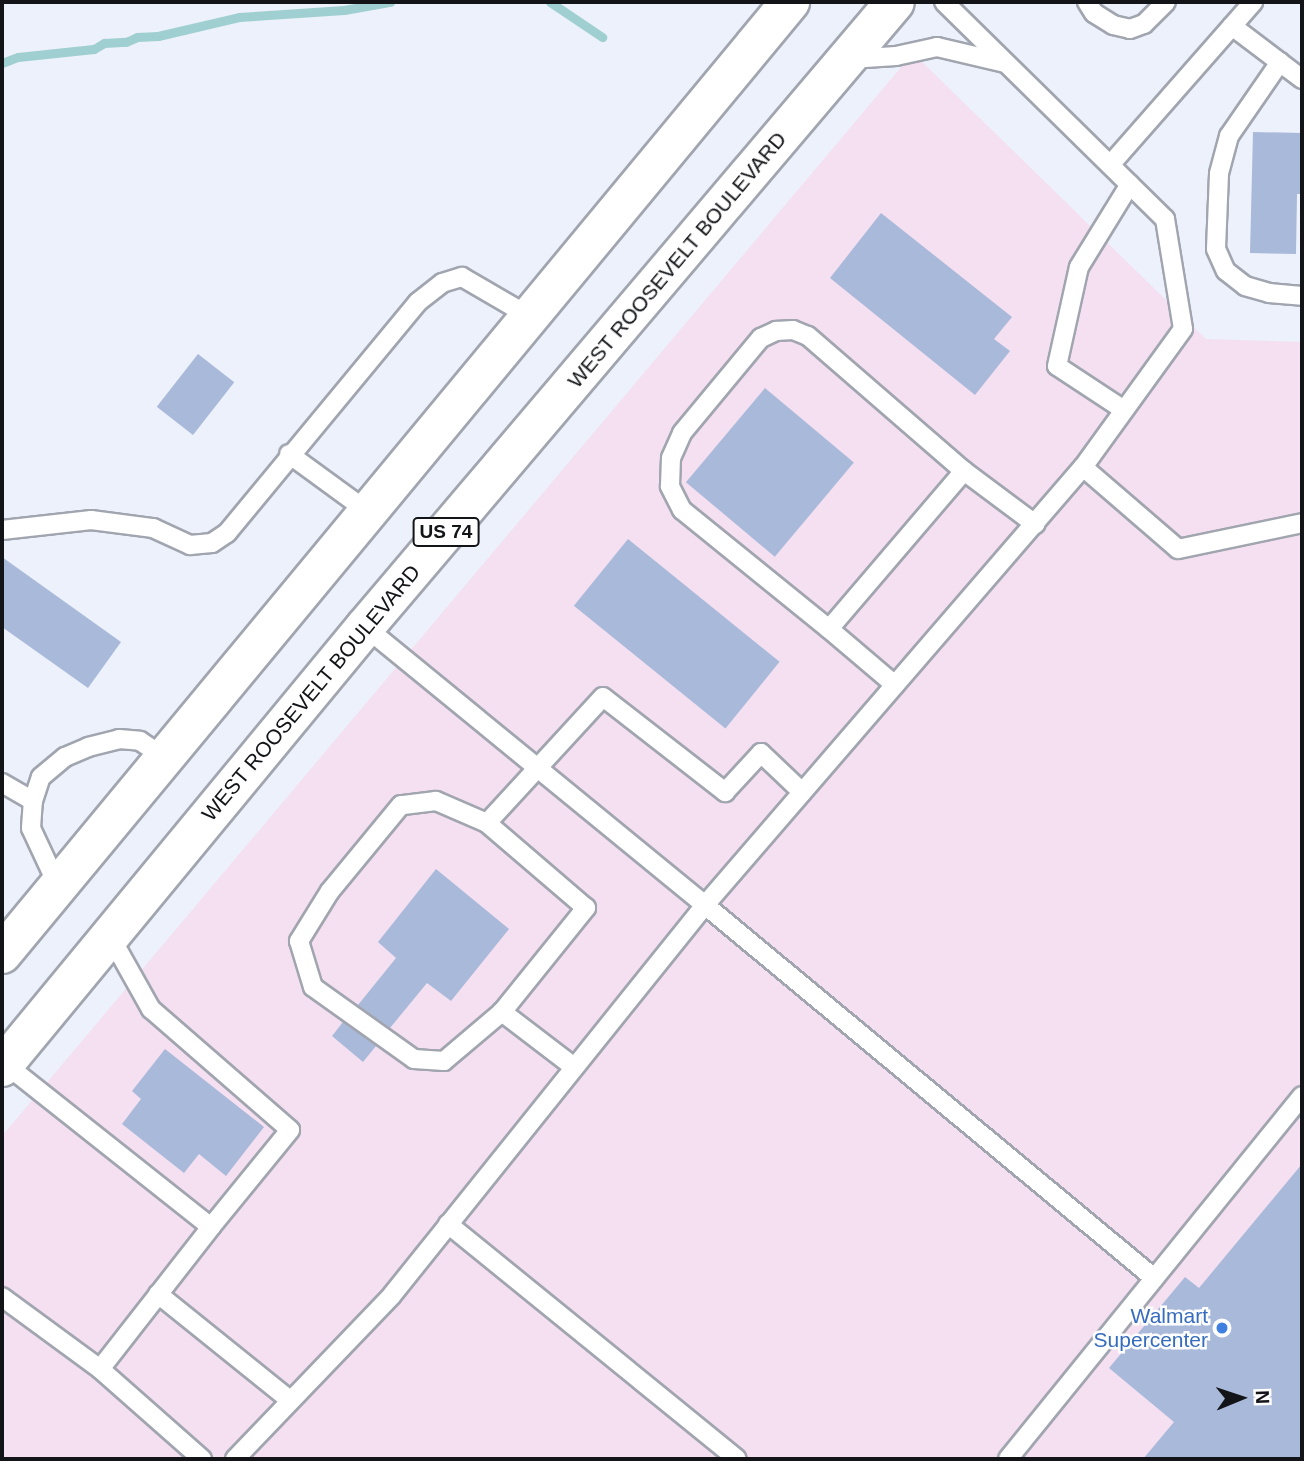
<!DOCTYPE html>
<html>
<head>
<meta charset="utf-8">
<style>
  body { margin:0 }
  #map { position:relative; width:1304px; height:1461px; overflow:hidden; background:#ecf1fb; font-family:Arial,sans-serif }
  div>[style] { position:absolute }
  .commercial>* { inset:0; background:#f4e0f0 }
  .stream>* { height:9px; margin:-4.5px; padding:0 4.5px; transform-origin:4.5px; border-radius:4.5px; background:#9fcfd0 }
  .building>* { inset:0; background:#a9b9da; transform-origin:0 0 }
  .roads { filter:drop-shadow(2px 0 #a1a5af) drop-shadow(-2px 0 #a1a5af) drop-shadow(0 2px #a1a5af) drop-shadow(0 -2px #a1a5af) }
  .service>* { height:18px; margin:-9px; padding:0 9px; transform-origin:9px; border-radius:9px; background:#fff }
  .trunk>* { height:38px; margin:-19px; padding:0 19px; transform-origin:19px; border-radius:19px; background:#fff }
  .dots>* { width:19px; height:19px; translate:-50% -50%; box-sizing:border-box; border:4px solid #fefefe; border-radius:50% }
  span { translate:-50% -50%; white-space:nowrap; text-align:center; line-height:1.15; -webkit-text-stroke:5px #fefefe; paint-order:stroke }
  .shield-label span { padding:2px 5px; background:#fefefe; border:2px solid; border-radius:5px; -webkit-text-stroke-width:0 }
  .shield-label { font-size:19px; color:#121417; font-weight:700 }
  .street-label { font-size:21px; color:#121417 }
  .shop-label { font-size:21px; color:#366cbe }
  .right { translate:-100% -50%; text-align:right }
  .frame { position:absolute; inset:0; border:4px solid #121417; pointer-events:none }
  .north { position:absolute; left:1206px; top:1363px; width:70px; height:70px; -webkit-text-stroke:5px #fefefe; paint-order:stroke; rotate:88deg; font-size:19px; font-weight:700; line-height:28px; text-align:center; color:#121417 }
  .north::after { content:''; display:block; margin:auto; width:24px; height:32px; background:#121417; clip-path:polygon(50% 0,100% 100%,50% 72%,0 100%) }
</style>
</head>
<body>
<div id="map">
  <div class="commercial">
    <div style="clip-path:polygon(913px 53px,1206px 339px,1302px 342px,1302px 1459px,2px 1459px,2px 1136px)"></div>
  </div>
  <div class="stream">
    <div style="left:550px;top:2px;width:63px;rotate:33.9deg"></div>
    <div style="left:2px;top:63px;width:17px;rotate:-21deg"></div>
    <div style="left:18px;top:57px;width:76px;rotate:-6deg"></div>
    <div style="left:94px;top:49px;width:12px;rotate:-31deg"></div>
    <div style="left:104px;top:43px;width:22px;rotate:-3deg"></div>
    <div style="left:126px;top:42px;width:12px;rotate:-24deg"></div>
    <div style="left:137px;top:37px;width:21px;rotate:-3deg"></div>
    <div style="left:158px;top:36px;width:83px;rotate:-13.2deg"></div>
    <div style="left:239px;top:17px;width:105px;rotate:-3.8deg"></div>
    <div style="left:344px;top:10px;width:47px;rotate:-9.9deg"></div>
  </div>
  <div class="building">
    <div style="clip-path:polygon(1253px 132px,1302px 133px,1302px 194px,1297px 194px,1296px 254px,1250px 253px)"></div>
    <div style="clip-path:polygon(881px 213px,1012px 317px,994px 339px,1010px 351px,975px 395px,830px 278px)"></div>
    <div style="left:198px;top:354px;width:46px;height:67px;rotate:38deg"></div>
    <div style="left:765px;top:388px;width:116px;height:123px;rotate:40deg"></div>
    <div style="left:628px;top:539px;width:195px;height:86px;rotate:39deg"></div>
    <div style="clip-path:polygon(2px 557px,121px 642px,88px 688px,2px 627px)"></div>
    <div style="clip-path:polygon(436px 869px,509px 929px,451px 1001px,427px 983px,390px 1028px,358px 1005px,396px 958px,378px 942px)"></div>
    <div style="clip-path:polygon(343px 1022px,376px 1046px,363px 1062px,332px 1036px)"></div>
    <div style="clip-path:polygon(165px 1049px,264px 1127px,226px 1176px,199px 1154px,184px 1173px,122px 1124px,141px 1099px,132px 1091px)"></div>
    <div style="clip-path:polygon(1302px 1164px,1302px 1459px,1143px 1459px,1174px 1422px,1109px 1368px,1185px 1277px,1199px 1288px)"></div>
  </div>
  <div class="roads">
    <div class="service">
      <div style="left:944px;top:2px;width:310px;rotate:44.5deg"></div>
      <div style="left:1165px;top:219px;width:111px;rotate:80.7deg"></div>
      <div style="left:1183px;top:329px;width:170px;rotate:125.9deg"></div>
      <div style="left:1083px;top:467px;width:125px;rotate:40.8deg"></div>
      <div style="left:1178px;top:549px;width:127px;rotate:-11.8deg"></div>
      <div style="left:1087px;top:2px;width:13px;rotate:58deg"></div>
      <div style="left:1094px;top:13px;width:22px;rotate:32deg"></div>
      <div style="left:1113px;top:25px;width:17px;rotate:13deg"></div>
      <div style="left:1130px;top:29px;width:15px;rotate:-20deg"></div>
      <div style="left:1144px;top:24px;width:31px;rotate:-45deg"></div>
      <div style="left:1232px;top:26px;width:88px;rotate:37.1deg"></div>
      <div style="left:850px;top:59px;width:46px;rotate:-3.7deg"></div>
      <div style="left:896px;top:56px;width:42px;rotate:-12.4deg"></div>
      <div style="left:937px;top:47px;width:70px;rotate:13.2deg"></div>
      <div style="left:1280px;top:62px;width:90px;rotate:124.6deg"></div>
      <div style="left:1229px;top:136px;width:39px;rotate:105deg"></div>
      <div style="left:1219px;top:174px;width:75px;rotate:92.3deg"></div>
      <div style="left:1216px;top:249px;width:24px;rotate:66deg"></div>
      <div style="left:1226px;top:271px;width:24px;rotate:38deg"></div>
      <div style="left:1245px;top:286px;width:25px;rotate:16deg"></div>
      <div style="left:1269px;top:293px;width:33px;rotate:5deg"></div>
      <div style="left:1110px;top:165px;width:217px;rotate:-48.7deg"></div>
      <div style="left:1124px;top:410px;width:80px;rotate:-146.7deg"></div>
      <div style="left:1057px;top:366px;width:101px;rotate:-77.5deg"></div>
      <div style="left:1079px;top:267px;width:97px;rotate:-58.4deg"></div>
      <div style="left:289px;top:454px;width:97px;rotate:36.2deg"></div>
      <div style="left:1083px;top:467px;width:579px;rotate:130.79deg"></div>
      <div style="left:705px;top:905px;width:584px;rotate:39.72deg"></div>
      <div style="left:2px;top:530px;width:90px;rotate:-6.4deg"></div>
      <div style="left:91px;top:520px;width:63px;rotate:7.4deg"></div>
      <div style="left:153px;top:528px;width:41px;rotate:24.7deg"></div>
      <div style="left:190px;top:545px;width:22px;rotate:-5deg"></div>
      <div style="left:212px;top:543px;width:18px;rotate:-34deg"></div>
      <div style="left:227px;top:533px;width:300px;rotate:-50.4deg"></div>
      <div style="left:418px;top:302px;width:31px;rotate:-38deg"></div>
      <div style="left:442px;top:283px;width:21px;rotate:-17deg"></div>
      <div style="left:462px;top:277px;width:78px;rotate:30.2deg"></div>
      <div style="left:829px;top:629px;width:189px;rotate:-141deg"></div>
      <div style="left:682px;top:510px;width:27px;rotate:-117deg"></div>
      <div style="left:670px;top:486px;width:28px;rotate:-88deg"></div>
      <div style="left:671px;top:458px;width:27px;rotate:-66deg"></div>
      <div style="left:682px;top:433px;width:124px;rotate:-50.3deg"></div>
      <div style="left:761px;top:338px;width:17px;rotate:-25deg"></div>
      <div style="left:776px;top:331px;width:17px;rotate:-3deg"></div>
      <div style="left:793px;top:330px;width:16px;rotate:22deg"></div>
      <div style="left:808px;top:336px;width:206px;rotate:40.9deg"></div>
      <div style="left:895px;top:685px;width:87px;rotate:-139.7deg"></div>
      <div style="left:829px;top:629px;width:208px;rotate:-49.5deg"></div>
      <div style="left:964px;top:471px;width:89px;rotate:36.7deg"></div>
      <div style="left:2px;top:783px;width:36px;rotate:30deg"></div>
      <div style="left:487px;top:823px;width:56px;rotate:-156.7deg"></div>
      <div style="left:436px;top:801px;width:35px;rotate:173deg"></div>
      <div style="left:401px;top:805px;width:112px;rotate:129.5deg"></div>
      <div style="left:330px;top:891px;width:59px;rotate:121.8deg"></div>
      <div style="left:299px;top:941px;width:48px;rotate:73.1deg"></div>
      <div style="left:313px;top:987px;width:124px;rotate:35.5deg"></div>
      <div style="left:414px;top:1059px;width:30px;rotate:4deg"></div>
      <div style="left:444px;top:1061px;width:76px;rotate:-40.2deg"></div>
      <div style="left:58px;top:886px;width:64px;rotate:-115deg"></div>
      <div style="left:31px;top:828px;width:27px;rotate:-86deg"></div>
      <div style="left:33px;top:801px;width:25px;rotate:-72deg"></div>
      <div style="left:41px;top:777px;width:31px;rotate:-40deg"></div>
      <div style="left:65px;top:757px;width:25px;rotate:-23deg"></div>
      <div style="left:88px;top:747px;width:32px;rotate:-14deg"></div>
      <div style="left:119px;top:739px;width:21px;rotate:5deg"></div>
      <div style="left:140px;top:741px;width:29px;rotate:34deg"></div>
      <div style="left:110px;top:936px;width:84px;rotate:60.7deg"></div>
      <div style="left:151px;top:1009px;width:184px;rotate:41deg"></div>
      <div style="left:290px;top:1130px;width:125px;rotate:129.2deg"></div>
      <div style="left:4px;top:1063px;width:264px;rotate:38.4deg"></div>
      <div style="left:211px;top:1227px;width:180px;rotate:128deg"></div>
      <div style="left:100px;top:1369px;width:136px;rotate:41.4deg"></div>
      <div style="left:574px;top:1067px;width:91px;rotate:-142.6deg"></div>
      <div style="left:502px;top:1012px;width:134px;rotate:-51.1deg"></div>
      <div style="left:586px;top:908px;width:130px;rotate:-139.4deg"></div>
      <div style="left:487px;top:823px;width:171px;rotate:-47.4deg"></div>
      <div style="left:603px;top:697px;width:155px;rotate:37.9deg"></div>
      <div style="left:725px;top:792px;width:53px;rotate:-47.3deg"></div>
      <div style="left:761px;top:753px;width:57px;rotate:43.6deg"></div>
      <div style="left:448px;top:1224px;width:372px;rotate:39.1deg"></div>
      <div style="left:158px;top:1294px;width:169px;rotate:38.8deg"></div>
      <div style="left:2px;top:1297px;width:122px;rotate:36.3deg"></div>
      <div style="left:235px;top:1459px;width:227px;rotate:-46.2deg"></div>
      <div style="left:392px;top:1295px;width:500px;rotate:-51.25deg"></div>
      <div style="left:705px;top:905px;width:439px;rotate:-140.7deg"></div>
      <div style="left:1008px;top:1459px;width:467px;rotate:-51deg"></div>
    </div>
    <div class="trunk">
      <div style="left:2px;top:954px;width:1236px;rotate:-50.38deg"></div>
      <div style="left:2px;top:1067px;width:570px;rotate:-50.48deg"></div>
      <div style="left:365px;top:627px;width:819px;rotate:-49.7deg"></div>
    </div>
  </div>
  <div class="dots">
    <div style="left:1222px;top:1328px;background:#3f7fe0"></div>
  </div>
  <div class="shield-label">
    <span style="left:446px;top:532px">US 74</span>
  </div>
  <div class="street-label">
    <span style="left:677px;top:260px;rotate:-50deg">WEST ROOSEVELT BOULEVARD</span>
    <span style="left:311px;top:693px;rotate:-50deg">WEST ROOSEVELT BOULEVARD</span>
  </div>
  <div class="shop-label">
    <span class="right" style="left:1208px;top:1328px">Walmart<br>Supercenter</span>
  </div>
  <div class="frame"></div>
  <div class="north">N</div>
</div>
</body>
</html>
